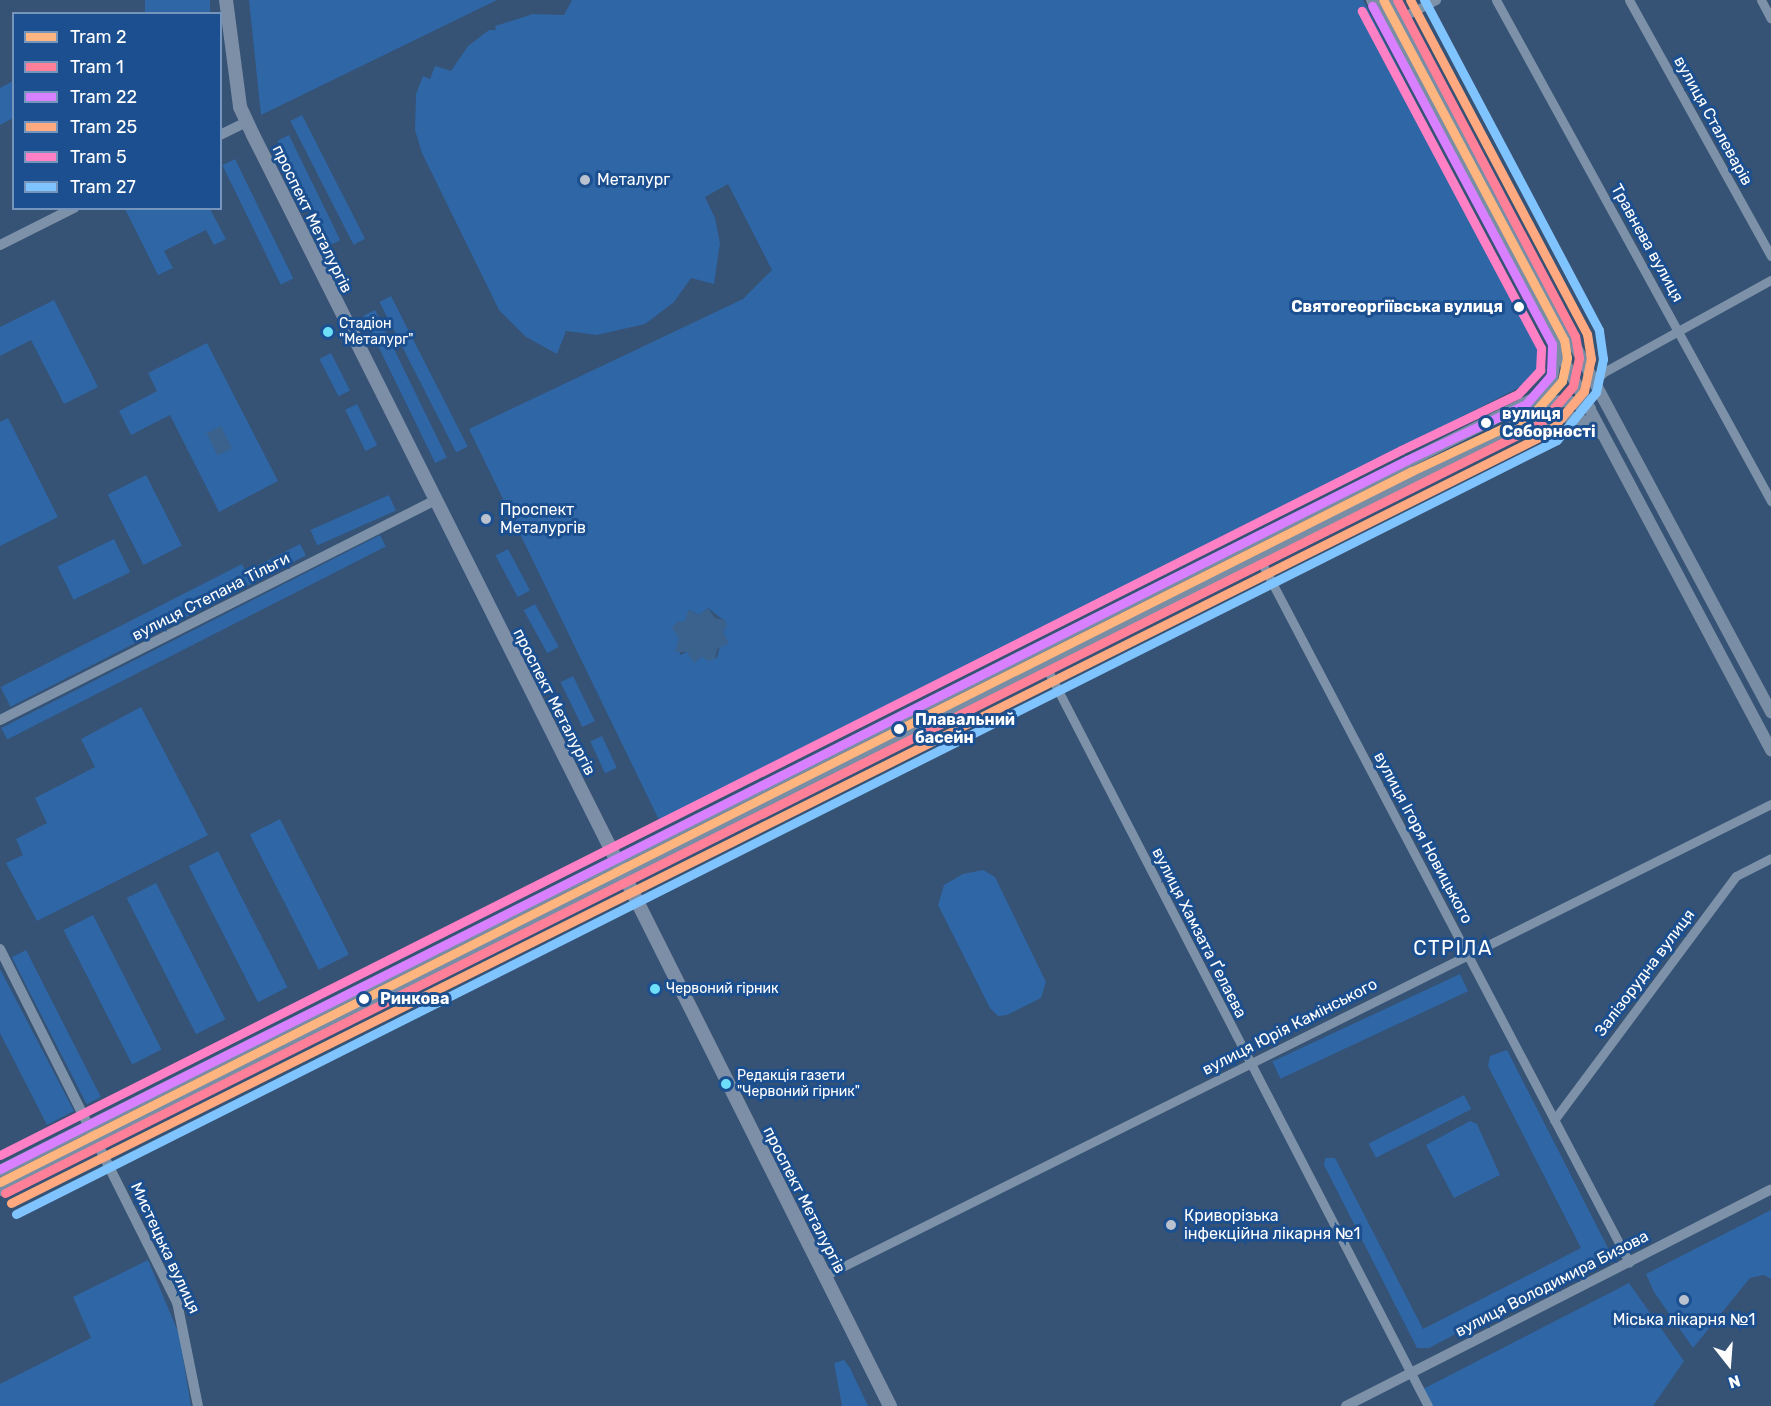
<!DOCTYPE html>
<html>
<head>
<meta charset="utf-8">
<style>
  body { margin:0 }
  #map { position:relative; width:1771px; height:1406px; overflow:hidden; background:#365274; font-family:Rubik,sans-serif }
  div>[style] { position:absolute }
  .green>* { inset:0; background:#2f66a5; transform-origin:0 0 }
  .water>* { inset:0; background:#3b618d; transform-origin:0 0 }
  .minor>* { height:9px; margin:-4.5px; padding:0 4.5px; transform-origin:4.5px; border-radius:4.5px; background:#7d92a8 }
  .tertiary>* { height:10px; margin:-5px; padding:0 5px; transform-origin:5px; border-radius:5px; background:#7d92a8 }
  .secondary>* { height:12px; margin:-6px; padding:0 6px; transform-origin:6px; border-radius:6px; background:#798da4 }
  .primary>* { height:14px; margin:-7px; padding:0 7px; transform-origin:7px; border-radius:7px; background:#7d8ea7 }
  .tram-1>* { height:9px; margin:-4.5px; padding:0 4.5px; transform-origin:4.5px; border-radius:4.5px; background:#ffb580 }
  .tram-2>* { height:9px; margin:-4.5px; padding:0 4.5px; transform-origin:4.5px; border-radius:4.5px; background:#ff8098 }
  .tram-3>* { height:9px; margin:-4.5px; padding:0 4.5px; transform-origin:4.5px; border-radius:4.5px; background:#d880ff }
  .tram-4>* { height:9px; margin:-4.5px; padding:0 4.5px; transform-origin:4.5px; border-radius:4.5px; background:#ffa980 }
  .tram-5>* { height:9px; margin:-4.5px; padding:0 4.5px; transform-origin:4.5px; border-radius:4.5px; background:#ff80c5 }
  .tram-6>* { height:9px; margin:-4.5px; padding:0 4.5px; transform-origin:4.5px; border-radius:4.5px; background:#80c4ff }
  .dots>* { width:16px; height:16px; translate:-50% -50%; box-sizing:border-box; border:3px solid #1b4f8f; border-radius:50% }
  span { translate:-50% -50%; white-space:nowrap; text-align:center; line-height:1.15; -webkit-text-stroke:6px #1b4f8f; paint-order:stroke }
  .bus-label { font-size:14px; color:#fff }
  .left { translate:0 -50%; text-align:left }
  .street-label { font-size:16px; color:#fff }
  .poi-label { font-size:16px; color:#fff }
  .stop-label { font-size:16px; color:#fff; font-weight:700 }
  .right { translate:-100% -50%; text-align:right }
  .quarter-label { font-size:20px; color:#fff; letter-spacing:1.5px }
  .legend { position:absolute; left:12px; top:12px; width:210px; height:198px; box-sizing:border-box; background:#1b4f8f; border:2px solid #7695bc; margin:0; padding:8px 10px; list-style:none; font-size:18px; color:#fff }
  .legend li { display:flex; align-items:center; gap:12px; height:30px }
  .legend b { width:30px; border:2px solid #7695bc }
  .north { position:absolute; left:1699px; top:1334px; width:60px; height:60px; -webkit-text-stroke:4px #1b4f8f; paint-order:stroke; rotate:163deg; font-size:16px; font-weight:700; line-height:24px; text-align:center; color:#fff }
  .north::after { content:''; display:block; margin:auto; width:21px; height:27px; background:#fff; clip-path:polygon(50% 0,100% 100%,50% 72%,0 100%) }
</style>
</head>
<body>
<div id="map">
  <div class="green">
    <div style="left:145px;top:0;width:65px;height:14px"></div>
    <div style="clip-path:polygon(249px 0,497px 0,261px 115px)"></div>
    <div style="clip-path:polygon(evenodd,572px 0,1363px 0,1539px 340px,1540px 366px,1522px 386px,661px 824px,469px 429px,743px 299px,772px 270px,728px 184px,705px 197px,715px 218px,720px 243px,714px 284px,691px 278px,674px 302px,645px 324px,597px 335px,566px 331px,557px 354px,526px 337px,499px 310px,422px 153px,415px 130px,416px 94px,423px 76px,430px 79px,435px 66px,451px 71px,468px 46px,489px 30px,496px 30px,495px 26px,533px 14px,564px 15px,572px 0,708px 608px,726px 622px,717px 658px,687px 652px,680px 655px,679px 638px,689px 610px,699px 615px,708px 608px)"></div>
    <div style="clip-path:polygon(13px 81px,13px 118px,0 125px,0 88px)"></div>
    <div style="left:302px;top:115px;width:139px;height:13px;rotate:63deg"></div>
    <div style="left:289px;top:135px;width:117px;height:13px;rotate:64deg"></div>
    <div style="left:235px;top:159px;width:133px;height:14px;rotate:64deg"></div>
    <div style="clip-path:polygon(125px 209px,210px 209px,226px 239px,214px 245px,206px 230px,164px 251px,173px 268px,158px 275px)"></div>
    <div style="left:391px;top:296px;width:169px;height:13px;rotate:63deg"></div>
    <div style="clip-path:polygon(54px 300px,98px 387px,64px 404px,31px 340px,0 356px,0 327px)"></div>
    <div style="left:375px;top:310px;width:164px;height:13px;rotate:64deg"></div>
    <div style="clip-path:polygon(207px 343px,278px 481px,219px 512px,170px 415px,131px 435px,119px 411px,157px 391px,148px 373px)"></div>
    <div style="left:331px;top:353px;width:42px;height:13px;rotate:63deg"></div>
    <div style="left:357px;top:404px;width:46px;height:13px;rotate:64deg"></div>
    <div style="clip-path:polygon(8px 418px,58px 517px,0 546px,0 422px)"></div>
    <div style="left:146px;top:475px;width:79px;height:43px;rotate:63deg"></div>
    <div style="left:389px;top:495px;width:17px;height:86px;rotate:66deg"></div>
    <div style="left:380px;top:535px;width:13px;height:425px;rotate:63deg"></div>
    <div style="left:114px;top:539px;width:37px;height:63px;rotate:64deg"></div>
    <div style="left:300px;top:544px;width:13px;height:49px;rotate:63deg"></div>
    <div style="left:508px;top:549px;width:47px;height:14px;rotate:62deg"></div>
    <div style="left:242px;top:564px;width:22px;height:271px;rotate:63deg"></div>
    <div style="left:535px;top:604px;width:49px;height:13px;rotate:61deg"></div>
    <div style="left:573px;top:676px;width:50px;height:14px;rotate:64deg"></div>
    <div style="clip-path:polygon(141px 707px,208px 835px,37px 921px,6px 863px,23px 855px,16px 839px,47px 823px,35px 798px,95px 767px,81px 739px)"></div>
    <div style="left:602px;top:736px;width:35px;height:13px;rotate:65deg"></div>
    <div style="left:280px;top:819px;width:152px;height:34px;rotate:63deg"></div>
    <div style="left:218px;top:851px;width:153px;height:33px;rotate:63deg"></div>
    <div style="clip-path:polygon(983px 870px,995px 877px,1046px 982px,1041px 998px,1007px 1015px,998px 1016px,990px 1008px,938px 905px,944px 885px,963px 874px)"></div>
    <div style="left:156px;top:883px;width:153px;height:33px;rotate:63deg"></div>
    <div style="left:93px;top:915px;width:151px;height:33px;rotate:63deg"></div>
    <div style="left:26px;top:950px;width:165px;height:16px;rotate:63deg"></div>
    <div style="clip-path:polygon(0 969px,74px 1111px,47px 1125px,0 1033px)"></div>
    <div style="left:1460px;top:974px;width:19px;height:207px;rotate:65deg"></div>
    <div style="clip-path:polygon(1507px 1050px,1608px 1248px,1603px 1257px,1429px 1348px,1417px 1348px,1324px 1165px,1325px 1158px,1335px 1158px,1423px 1329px,1581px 1248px,1488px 1066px,1490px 1056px)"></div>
    <div style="left:1464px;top:1095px;width:16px;height:107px;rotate:63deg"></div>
    <div style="clip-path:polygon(1470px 1121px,1477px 1124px,1500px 1175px,1454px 1198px,1426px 1145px)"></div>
    <div style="clip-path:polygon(1771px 1210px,1771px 1279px,1764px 1275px,1750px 1278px,1693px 1348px,1654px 1292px,1646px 1274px)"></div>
    <div style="clip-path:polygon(148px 1260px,179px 1334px,191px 1406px,0 1406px,0 1384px,91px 1338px,73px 1297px)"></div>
    <div style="clip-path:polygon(1629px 1283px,1684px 1361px,1653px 1406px,1432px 1406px,1423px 1389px)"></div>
    <div style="clip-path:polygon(844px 1360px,850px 1368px,868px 1406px,842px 1406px,834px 1363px)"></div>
  </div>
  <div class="water">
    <div style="left:221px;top:426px;width:25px;height:16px;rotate:64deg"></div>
    <div style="clip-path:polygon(708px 608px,715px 618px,725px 620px,727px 626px,723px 632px,729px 643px,717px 649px,715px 659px,708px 661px,702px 657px,694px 663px,687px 652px,675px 652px,679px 638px,672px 627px,678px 621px,684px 622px,689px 610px,699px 615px)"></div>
  </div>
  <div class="minor">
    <div style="left:1496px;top:0;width:572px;rotate:61.24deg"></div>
    <div style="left:1629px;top:0;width:293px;rotate:61deg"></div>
    <div style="left:1761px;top:0;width:21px;rotate:62deg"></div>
    <div style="left:1386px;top:25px;width:56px;rotate:-26.6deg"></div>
    <div style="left:1593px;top:383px;width:16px;rotate:-45deg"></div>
    <div style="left:1604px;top:372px;width:191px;rotate:-28.9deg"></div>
    <div style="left:1258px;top:556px;width:798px;rotate:62.28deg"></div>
    <div style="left:1045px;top:665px;width:834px;rotate:62.67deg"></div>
    <div style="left:1554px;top:1120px;width:304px;rotate:-53.3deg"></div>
    <div style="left:1736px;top:876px;width:39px;rotate:-27deg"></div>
    <div style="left:824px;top:1276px;width:1058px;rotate:-26.49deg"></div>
  </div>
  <div class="tertiary">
    <div style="left:220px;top:135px;width:30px;rotate:-26deg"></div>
    <div style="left:0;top:245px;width:83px;rotate:-26.6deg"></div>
    <div style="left:0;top:720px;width:487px;rotate:-26.8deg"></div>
    <div style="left:0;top:949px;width:395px;rotate:63.4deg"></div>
    <div style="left:177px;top:1302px;width:106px;rotate:78.6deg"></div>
    <div style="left:1346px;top:1406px;width:477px;rotate:-27deg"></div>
  </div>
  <div class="secondary">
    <div style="left:1372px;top:0;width:850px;rotate:61.99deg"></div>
    <div style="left:1390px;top:0;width:808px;rotate:61.85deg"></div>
    <div style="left:1531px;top:403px;width:37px;rotate:-3deg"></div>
    <div style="left:1568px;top:401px;width:23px;rotate:18deg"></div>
    <div style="left:0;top:1171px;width:1719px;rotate:-26.73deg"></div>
    <div style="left:1535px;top:398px;width:25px;rotate:-48deg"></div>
    <div style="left:1552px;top:379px;width:29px;rotate:-82deg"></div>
    <div style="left:0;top:1190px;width:741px;rotate:-26.95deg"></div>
    <div style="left:661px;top:854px;width:973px;rotate:-26.43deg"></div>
    <div style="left:1532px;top:421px;width:36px;rotate:-8deg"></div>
    <div style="left:1568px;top:416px;width:20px;rotate:18deg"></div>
    <div style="left:1587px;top:422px;width:19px;rotate:39deg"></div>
  </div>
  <div class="primary">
    <div style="left:226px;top:0;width:108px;rotate:82.5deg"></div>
    <div style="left:240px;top:107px;width:31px;rotate:65deg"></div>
    <div style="left:253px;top:135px;width:1422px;rotate:63.38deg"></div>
  </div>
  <div class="tram-1">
    <div style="left:0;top:1182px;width:1581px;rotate:-26.73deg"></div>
    <div style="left:1412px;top:471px;width:134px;rotate:-25.2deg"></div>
    <div style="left:1533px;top:414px;width:44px;rotate:-48.7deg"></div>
    <div style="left:1562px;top:381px;width:24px;rotate:-78deg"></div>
    <div style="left:1567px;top:358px;width:18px;rotate:-99deg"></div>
    <div style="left:1564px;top:340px;width:385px;rotate:-118deg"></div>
  </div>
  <div class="tram-2">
    <div style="left:5px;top:1193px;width:1718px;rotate:-26.62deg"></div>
    <div style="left:1541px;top:423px;width:49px;rotate:-49.1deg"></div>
    <div style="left:1573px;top:386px;width:29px;rotate:-78deg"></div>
    <div style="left:1579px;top:358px;width:22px;rotate:-100deg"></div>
    <div style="left:1575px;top:336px;width:380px;rotate:-117.9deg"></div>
  </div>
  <div class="tram-3">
    <div style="left:0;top:1169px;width:1576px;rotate:-26.74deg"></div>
    <div style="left:1407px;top:460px;width:132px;rotate:-25.2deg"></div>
    <div style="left:1526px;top:404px;width:38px;rotate:-49deg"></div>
    <div style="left:1551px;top:375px;width:31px;rotate:-88deg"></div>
    <div style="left:1552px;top:344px;width:383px;rotate:-118deg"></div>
  </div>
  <div class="tram-4">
    <div style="left:11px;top:1203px;width:1720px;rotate:-26.62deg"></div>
    <div style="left:1549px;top:432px;width:54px;rotate:-49.5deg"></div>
    <div style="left:1584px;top:391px;width:33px;rotate:-78deg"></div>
    <div style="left:1591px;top:359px;width:25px;rotate:-99deg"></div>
    <div style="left:1587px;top:334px;width:378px;rotate:-117.9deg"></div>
  </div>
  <div class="tram-5">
    <div style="left:0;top:1155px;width:1568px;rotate:-26.71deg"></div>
    <div style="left:1401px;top:450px;width:130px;rotate:-25.6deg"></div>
    <div style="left:1518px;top:394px;width:33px;rotate:-47deg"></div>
    <div style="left:1540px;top:370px;width:22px;rotate:-87deg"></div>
    <div style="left:1541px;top:348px;width:382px;rotate:-118deg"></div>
  </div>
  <div class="tram-6">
    <div style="left:16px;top:1214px;width:1724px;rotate:-26.67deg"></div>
    <div style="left:1557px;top:440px;width:62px;rotate:-50.9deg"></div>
    <div style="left:1596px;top:392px;width:34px;rotate:-78deg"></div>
    <div style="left:1603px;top:359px;width:29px;rotate:-98deg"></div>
    <div style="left:1599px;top:330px;width:374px;rotate:-117.9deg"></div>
  </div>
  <div class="dots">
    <div style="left:585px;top:180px;background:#b9c2ce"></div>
    <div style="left:1519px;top:307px;background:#fff"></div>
    <div style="left:328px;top:332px;background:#6ddff8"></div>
    <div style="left:1486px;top:423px;background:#fff"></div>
    <div style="left:486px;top:519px;background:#b9c2ce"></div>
    <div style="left:899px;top:729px;background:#fff"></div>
    <div style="left:655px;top:989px;background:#6ddff8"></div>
    <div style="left:364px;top:999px;background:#fff"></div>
    <div style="left:726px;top:1084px;background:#6ddff8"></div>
    <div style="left:1171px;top:1225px;background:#b9c2ce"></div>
    <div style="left:1684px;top:1300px;background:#b9c2ce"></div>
  </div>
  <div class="bus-label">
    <span class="left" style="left:339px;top:332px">Стадіон<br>"Металург"</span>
    <span class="left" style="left:666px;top:989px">Червоний гірник</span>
    <span class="left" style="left:737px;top:1084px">Редакція газети<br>"Червоний гірник"</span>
  </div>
  <div class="street-label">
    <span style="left:1713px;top:121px;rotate:61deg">вулиця Сталеварів</span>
    <span style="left:312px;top:219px;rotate:64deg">проспект Металургів</span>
    <span style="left:1647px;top:243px;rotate:61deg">Травнева вулиця</span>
    <span style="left:211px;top:597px;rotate:-27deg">вулиця Степана Тільги</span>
    <span style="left:554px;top:702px;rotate:63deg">проспект Металургів</span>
    <span style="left:1423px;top:838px;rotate:62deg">вулиця Ігоря Новицького</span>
    <span style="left:1199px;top:933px;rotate:63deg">вулиця Хамзата Ґелаєва</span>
    <span style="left:1645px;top:973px;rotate:-53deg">Залізорудна вулиця</span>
    <span style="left:1290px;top:1027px;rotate:-27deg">вулиця Юрія Камінського</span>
    <span style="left:804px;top:1200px;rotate:63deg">проспект Металургів</span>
    <span style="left:165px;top:1248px;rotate:65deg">Мистецька вулиця</span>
    <span style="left:1552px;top:1284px;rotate:-27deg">вулиця Володимира Бизова</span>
  </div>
  <div class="poi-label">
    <span class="left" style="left:597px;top:180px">Металург</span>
    <span class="left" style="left:500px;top:519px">Проспект<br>Металургів</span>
    <span class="left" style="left:1184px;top:1225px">Криворізька<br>інфекційна лікарня №1</span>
    <span style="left:1684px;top:1320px">Міська лікарня №1</span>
  </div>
  <div class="stop-label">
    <span class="right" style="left:1503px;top:307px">Святогеоргіївська вулиця</span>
    <span class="left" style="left:1502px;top:423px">вулиця<br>Соборності</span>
    <span class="left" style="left:915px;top:729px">Плавальний<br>басейн</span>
    <span class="left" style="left:380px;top:999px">Ринкова</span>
  </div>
  <div class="quarter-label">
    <span style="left:1453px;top:948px">СТРІЛА</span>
  </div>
  <ul class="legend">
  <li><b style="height:8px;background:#ffb580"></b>Tram 2</li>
  <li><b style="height:8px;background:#ff8098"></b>Tram 1</li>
  <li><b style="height:8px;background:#d880ff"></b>Tram 22</li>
  <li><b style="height:8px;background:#ffa980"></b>Tram 25</li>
  <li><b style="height:8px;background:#ff80c5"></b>Tram 5</li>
  <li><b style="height:8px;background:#80c4ff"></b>Tram 27</li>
  </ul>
  <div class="north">N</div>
</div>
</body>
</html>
